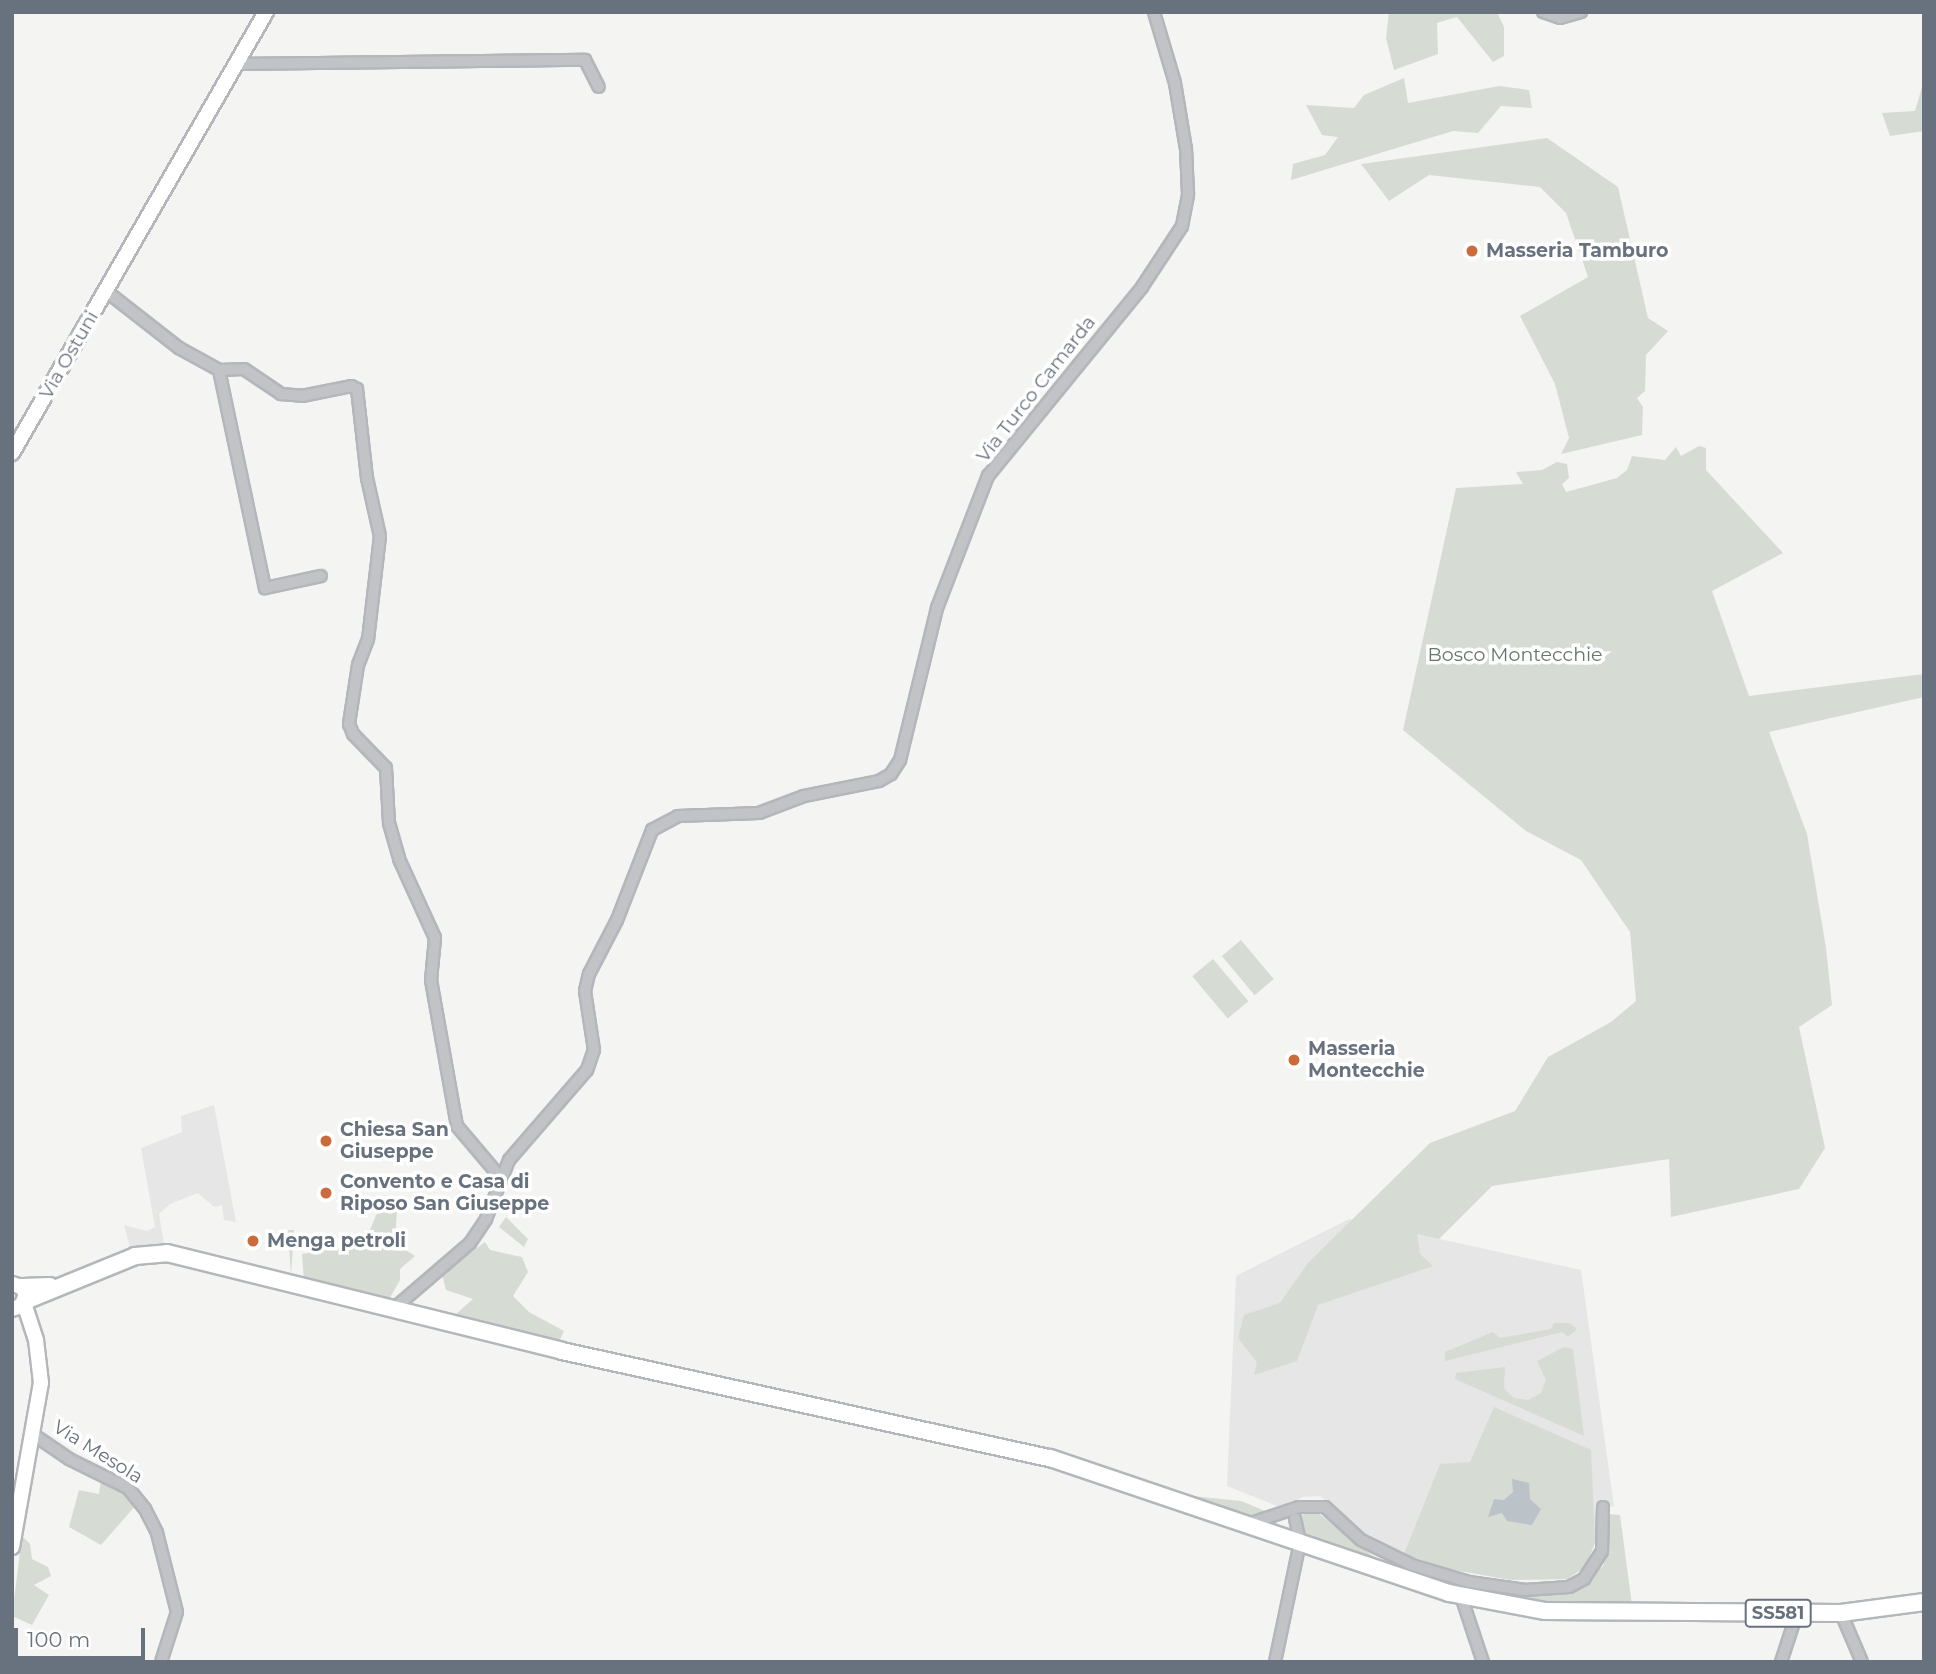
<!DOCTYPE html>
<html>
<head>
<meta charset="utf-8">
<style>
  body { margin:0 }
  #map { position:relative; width:1936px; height:1674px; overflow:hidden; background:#f4f5f2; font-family:Montserrat,sans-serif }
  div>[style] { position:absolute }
  .built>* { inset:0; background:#e5e6e5 }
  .green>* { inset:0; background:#d6dbd3; transform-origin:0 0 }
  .water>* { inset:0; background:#bbc2c8 }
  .roads { filter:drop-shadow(2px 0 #b3b7bb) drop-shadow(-2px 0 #b3b7bb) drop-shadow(0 2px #b3b7bb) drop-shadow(0 -2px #b3b7bb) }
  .street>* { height:10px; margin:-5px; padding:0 5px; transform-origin:5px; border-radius:5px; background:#c1c3c6 }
  .secondary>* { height:14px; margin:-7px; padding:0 7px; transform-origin:7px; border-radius:7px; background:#fff }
  .primary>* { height:16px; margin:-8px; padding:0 8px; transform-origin:8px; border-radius:8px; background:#fff }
  .dots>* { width:19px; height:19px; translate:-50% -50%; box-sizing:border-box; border:4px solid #fff; border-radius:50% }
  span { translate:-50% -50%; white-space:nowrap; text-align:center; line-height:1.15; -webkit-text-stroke:7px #fff; paint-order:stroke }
  .shield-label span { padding:2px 5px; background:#fff; border:2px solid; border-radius:5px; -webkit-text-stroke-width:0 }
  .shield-label { font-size:18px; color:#68727f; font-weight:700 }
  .poi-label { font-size:19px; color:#68727f; font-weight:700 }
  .left { translate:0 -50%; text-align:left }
  .street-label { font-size:19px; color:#68727f }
  .park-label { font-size:19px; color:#677766 }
  .frame { position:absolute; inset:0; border:14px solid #68727f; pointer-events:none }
  .scale { position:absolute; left:14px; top:1628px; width:131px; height:32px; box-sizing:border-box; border:4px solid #68727f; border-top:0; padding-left:9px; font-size:21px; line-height:24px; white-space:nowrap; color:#68727f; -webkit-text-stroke:5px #fff; paint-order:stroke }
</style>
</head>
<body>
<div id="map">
  <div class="built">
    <div style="clip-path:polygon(214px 1105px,236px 1222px,224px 1220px,222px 1205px,214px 1207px,198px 1193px,170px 1204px,159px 1214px,164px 1244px,131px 1251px,124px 1225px,147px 1231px,155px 1227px,141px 1148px,182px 1132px,181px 1116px)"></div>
    <div style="clip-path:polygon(1349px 1219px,1581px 1270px,1614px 1506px,1596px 1511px,1595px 1543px,1585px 1567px,1567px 1579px,1511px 1580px,1449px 1569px,1375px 1541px,1320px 1496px,1303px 1497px,1282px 1508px,1227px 1486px,1236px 1276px)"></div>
  </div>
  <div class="green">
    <div style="clip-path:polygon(1389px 12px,1497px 12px,1504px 27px,1504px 56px,1493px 62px,1457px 17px,1437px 23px,1438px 54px,1394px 70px,1386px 38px)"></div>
    <div style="clip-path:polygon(1404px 78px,1408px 103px,1499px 86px,1529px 90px,1532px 108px,1501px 106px,1478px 133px,1453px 131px,1291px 180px,1293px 164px,1325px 155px,1338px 137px,1322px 135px,1306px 105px,1354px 108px,1364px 95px)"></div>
    <div style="clip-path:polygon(1924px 80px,1924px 131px,1890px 136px,1882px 113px,1915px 111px)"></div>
    <div style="clip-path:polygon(1547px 138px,1618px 187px,1648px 318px,1668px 331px,1646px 355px,1645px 391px,1637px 398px,1643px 407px,1642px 435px,1561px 454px,1569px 438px,1555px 384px,1520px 316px,1588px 277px,1566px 213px,1540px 187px,1429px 175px,1389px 201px,1361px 164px)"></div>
    <div style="clip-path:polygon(1699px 446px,1706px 448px,1706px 470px,1783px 553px,1712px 591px,1749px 696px,1924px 674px,1924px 697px,1769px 732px,1807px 834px,1826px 948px,1832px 1005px,1799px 1027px,1825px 1148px,1799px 1189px,1671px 1217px,1669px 1159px,1492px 1186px,1439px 1239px,1417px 1234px,1420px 1254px,1433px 1266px,1318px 1305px,1297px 1361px,1254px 1375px,1257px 1362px,1238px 1338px,1244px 1315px,1280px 1303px,1308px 1263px,1430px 1143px,1515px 1111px,1548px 1057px,1611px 1022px,1636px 1001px,1630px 932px,1581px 860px,1526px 831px,1403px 730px,1456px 488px,1523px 484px,1516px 472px,1542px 470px,1557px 462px,1567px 464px,1569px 478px,1562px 484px,1566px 492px,1617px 478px,1627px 470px,1632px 456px,1665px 460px,1676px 447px,1681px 456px)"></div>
    <div style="left:1241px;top:940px;width:51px;height:25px;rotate:50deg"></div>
    <div style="left:1213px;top:959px;width:55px;height:27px;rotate:50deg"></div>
    <div style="clip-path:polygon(380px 1206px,397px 1209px,395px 1243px,415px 1256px,400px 1269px,400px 1280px,388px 1301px,304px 1281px,302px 1254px,364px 1244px)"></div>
    <div style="clip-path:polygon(506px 1217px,528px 1239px,524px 1247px,499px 1227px)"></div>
    <div style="clip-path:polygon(288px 1230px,294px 1230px,291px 1276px)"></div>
    <div style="clip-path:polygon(485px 1242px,490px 1250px,522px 1257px,528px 1272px,513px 1296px,529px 1312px,564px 1331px,559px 1342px,456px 1320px,456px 1314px,473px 1299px,446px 1290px,442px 1274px)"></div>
    <div style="clip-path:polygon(1554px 1323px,1570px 1323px,1577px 1329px,1568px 1337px,1562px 1332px,1445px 1361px,1445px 1352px,1493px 1332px,1500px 1338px,1551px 1329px)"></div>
    <div style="clip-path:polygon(1564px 1347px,1573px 1349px,1584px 1436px,1455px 1379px,1456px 1373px,1505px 1367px,1504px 1388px,1514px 1398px,1528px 1400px,1541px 1393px,1546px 1380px,1537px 1361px)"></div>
    <div style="clip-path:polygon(1494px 1407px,1591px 1450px,1595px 1543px,1585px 1567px,1567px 1579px,1511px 1580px,1449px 1569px,1404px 1554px,1440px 1464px,1470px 1462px)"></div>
    <div style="clip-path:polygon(101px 1480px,121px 1487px,137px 1504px,101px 1545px,69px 1527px,79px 1490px,99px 1494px)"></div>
    <div style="clip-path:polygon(1183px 1495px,1241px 1501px,1275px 1515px,1254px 1520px)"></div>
    <div style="clip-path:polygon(1314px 1510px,1378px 1560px,1305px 1536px,1302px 1515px)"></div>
    <div style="clip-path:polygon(1609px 1514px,1620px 1515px,1632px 1605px,1536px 1603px,1480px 1591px,1519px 1596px,1576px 1590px,1603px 1566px,1609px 1549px)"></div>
    <div style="clip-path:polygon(22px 1536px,30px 1544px,32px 1559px,48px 1567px,51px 1576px,34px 1585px,49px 1595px,32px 1625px,12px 1616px)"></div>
  </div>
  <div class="water">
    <div style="clip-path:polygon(1512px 1479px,1529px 1483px,1530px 1499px,1541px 1509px,1532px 1525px,1507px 1521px,1502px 1513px,1488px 1517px,1494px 1499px,1504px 1500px,1513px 1492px)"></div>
  </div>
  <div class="roads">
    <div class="street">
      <div style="left:1543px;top:12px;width:18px;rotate:19deg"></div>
      <div style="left:1560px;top:18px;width:22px;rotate:-16deg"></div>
      <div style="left:235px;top:64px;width:350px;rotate:-0.7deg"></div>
      <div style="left:585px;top:60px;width:30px;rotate:63deg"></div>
      <div style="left:106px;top:291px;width:93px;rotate:38deg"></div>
      <div style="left:179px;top:348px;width:46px;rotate:28.8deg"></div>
      <div style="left:219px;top:370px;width:25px;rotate:-2deg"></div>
      <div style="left:244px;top:369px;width:45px;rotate:34deg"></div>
      <div style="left:281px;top:394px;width:21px;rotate:5deg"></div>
      <div style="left:302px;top:396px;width:50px;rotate:-11.5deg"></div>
      <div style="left:351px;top:386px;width:7px;rotate:27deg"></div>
      <div style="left:357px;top:389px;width:90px;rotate:83.6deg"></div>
      <div style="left:367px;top:478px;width:59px;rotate:77.4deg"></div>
      <div style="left:380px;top:536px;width:104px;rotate:96.6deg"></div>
      <div style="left:368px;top:639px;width:28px;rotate:111deg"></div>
      <div style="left:358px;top:665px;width:60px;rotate:98.7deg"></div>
      <div style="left:349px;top:724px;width:11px;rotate:68deg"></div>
      <div style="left:353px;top:734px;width:47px;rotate:45.9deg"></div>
      <div style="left:386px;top:768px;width:55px;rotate:86.9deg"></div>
      <div style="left:389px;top:823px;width:37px;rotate:74deg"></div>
      <div style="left:399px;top:859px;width:87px;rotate:65.5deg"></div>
      <div style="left:435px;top:938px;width:42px;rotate:95.4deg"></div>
      <div style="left:431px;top:980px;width:148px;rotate:79.9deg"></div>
      <div style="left:457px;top:1126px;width:68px;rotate:49.8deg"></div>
      <div style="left:219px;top:370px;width:223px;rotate:78.1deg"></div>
      <div style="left:265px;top:588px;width:57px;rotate:-12.1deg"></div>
      <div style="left:391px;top:1311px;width:104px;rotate:-40.7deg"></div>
      <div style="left:470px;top:1243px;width:29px;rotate:-56deg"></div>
      <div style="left:486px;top:1219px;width:63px;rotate:-68.7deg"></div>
      <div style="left:509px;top:1160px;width:119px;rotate:-49.1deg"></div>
      <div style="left:587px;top:1070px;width:21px;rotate:-71deg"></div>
      <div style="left:594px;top:1050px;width:60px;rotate:-98.7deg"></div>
      <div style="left:585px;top:991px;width:17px;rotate:-77deg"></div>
      <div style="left:589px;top:974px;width:61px;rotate:-62.6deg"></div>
      <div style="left:617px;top:920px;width:97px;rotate:-68.7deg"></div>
      <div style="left:652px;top:830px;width:30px;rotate:-28deg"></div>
      <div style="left:678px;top:816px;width:81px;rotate:-2.1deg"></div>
      <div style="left:759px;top:813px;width:48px;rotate:-20.7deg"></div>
      <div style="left:804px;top:796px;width:76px;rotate:-11.3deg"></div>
      <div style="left:879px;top:781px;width:14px;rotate:-30deg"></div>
      <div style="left:891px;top:774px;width:17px;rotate:-57deg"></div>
      <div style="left:900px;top:760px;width:156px;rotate:-76.3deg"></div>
      <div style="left:937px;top:608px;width:142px;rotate:-68.9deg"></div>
      <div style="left:988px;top:476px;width:244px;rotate:-50.8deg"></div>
      <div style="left:1142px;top:287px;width:73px;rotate:-56.7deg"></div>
      <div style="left:1182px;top:226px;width:33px;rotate:-79deg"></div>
      <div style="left:1188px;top:194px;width:45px;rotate:-92.5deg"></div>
      <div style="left:1186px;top:149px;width:67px;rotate:-99.5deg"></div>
      <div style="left:1175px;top:83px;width:74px;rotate:-106.5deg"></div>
      <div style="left:34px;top:1435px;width:42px;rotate:34.4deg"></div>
      <div style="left:69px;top:1459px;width:66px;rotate:26.2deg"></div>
      <div style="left:128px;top:1488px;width:27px;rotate:51deg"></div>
      <div style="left:145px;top:1509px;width:27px;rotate:63deg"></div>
      <div style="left:157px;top:1533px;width:81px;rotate:75.8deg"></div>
      <div style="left:177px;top:1612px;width:52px;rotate:107.7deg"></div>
      <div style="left:1248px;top:1524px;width:54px;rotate:-18.4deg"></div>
      <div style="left:1299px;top:1507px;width:26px"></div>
      <div style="left:1325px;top:1507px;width:49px;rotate:42.5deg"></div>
      <div style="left:1361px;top:1540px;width:57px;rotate:26.1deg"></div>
      <div style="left:1412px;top:1565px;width:59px;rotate:16.6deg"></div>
      <div style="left:1469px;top:1582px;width:57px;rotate:8.1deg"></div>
      <div style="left:1525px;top:1590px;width:44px;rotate:-3.9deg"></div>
      <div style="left:1569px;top:1587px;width:17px;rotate:-28deg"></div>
      <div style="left:1584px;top:1579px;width:33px;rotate:-57deg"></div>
      <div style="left:1602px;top:1551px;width:44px;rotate:-88.7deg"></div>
      <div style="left:1461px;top:1596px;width:70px;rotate:71.6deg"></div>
      <div style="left:1841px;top:1613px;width:53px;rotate:66.8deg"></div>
      <div style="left:1275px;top:1662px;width:123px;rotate:-78.2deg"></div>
      <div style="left:1300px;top:1542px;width:24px;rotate:-102deg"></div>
      <div style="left:1781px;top:1662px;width:52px;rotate:-71.9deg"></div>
    </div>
    <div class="secondary">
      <div style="left:12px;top:453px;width:509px;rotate:-60.06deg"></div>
      <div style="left:12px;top:1284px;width:10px;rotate:17deg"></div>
      <div style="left:22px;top:1287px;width:9px;rotate:63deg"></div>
      <div style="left:26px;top:1295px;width:12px;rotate:114deg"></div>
      <div style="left:21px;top:1306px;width:9px;rotate:162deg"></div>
      <div style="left:12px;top:1547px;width:167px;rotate:-80deg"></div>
      <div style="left:41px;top:1383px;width:43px;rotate:-96.6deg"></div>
      <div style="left:36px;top:1340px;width:39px;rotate:-108deg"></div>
    </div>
    <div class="primary">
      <div style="left:22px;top:1287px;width:28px;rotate:-2deg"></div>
      <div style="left:25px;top:1301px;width:119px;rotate:-22.2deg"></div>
      <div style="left:135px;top:1256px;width:32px;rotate:-5deg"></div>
      <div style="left:167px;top:1253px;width:407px;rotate:13.9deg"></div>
      <div style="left:562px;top:1351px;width:500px;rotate:12.4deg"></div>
      <div style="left:1050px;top:1458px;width:421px;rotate:18.7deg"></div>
      <div style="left:1449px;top:1593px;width:98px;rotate:10.6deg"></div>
      <div style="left:1545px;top:1611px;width:296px;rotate:0.4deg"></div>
      <div style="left:1841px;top:1613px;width:84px;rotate:-7.5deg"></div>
    </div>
  </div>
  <div class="dots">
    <div style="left:1472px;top:251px;background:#cb6b3b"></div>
    <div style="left:1294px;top:1060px;background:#cb6b3b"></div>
    <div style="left:326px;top:1141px;background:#cb6b3b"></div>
    <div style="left:326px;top:1193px;background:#cb6b3b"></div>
    <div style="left:253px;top:1241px;background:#cb6b3b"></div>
  </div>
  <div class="shield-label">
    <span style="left:1778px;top:1613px">SS581</span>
  </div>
  <div class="poi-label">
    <span class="left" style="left:1486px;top:251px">Masseria Tamburo</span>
    <span class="left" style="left:1308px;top:1060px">Masseria<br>Montecchie</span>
    <span class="left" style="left:340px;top:1141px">Chiesa San<br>Giuseppe</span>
    <span class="left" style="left:340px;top:1193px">Convento e Casa di<br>Riposo San Giuseppe</span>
    <span class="left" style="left:267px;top:1241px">Menga petroli</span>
  </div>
  <div class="street-label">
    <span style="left:69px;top:355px;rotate:-60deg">Via Ostuni</span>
    <span style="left:1036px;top:389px;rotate:-52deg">Via Turco Camarda</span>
    <span style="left:98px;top:1452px;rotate:32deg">Via Mesola</span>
  </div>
  <div class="park-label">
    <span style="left:1515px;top:655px">Bosco Montecchie</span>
  </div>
  <div class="frame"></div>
  <div class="scale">100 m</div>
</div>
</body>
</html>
